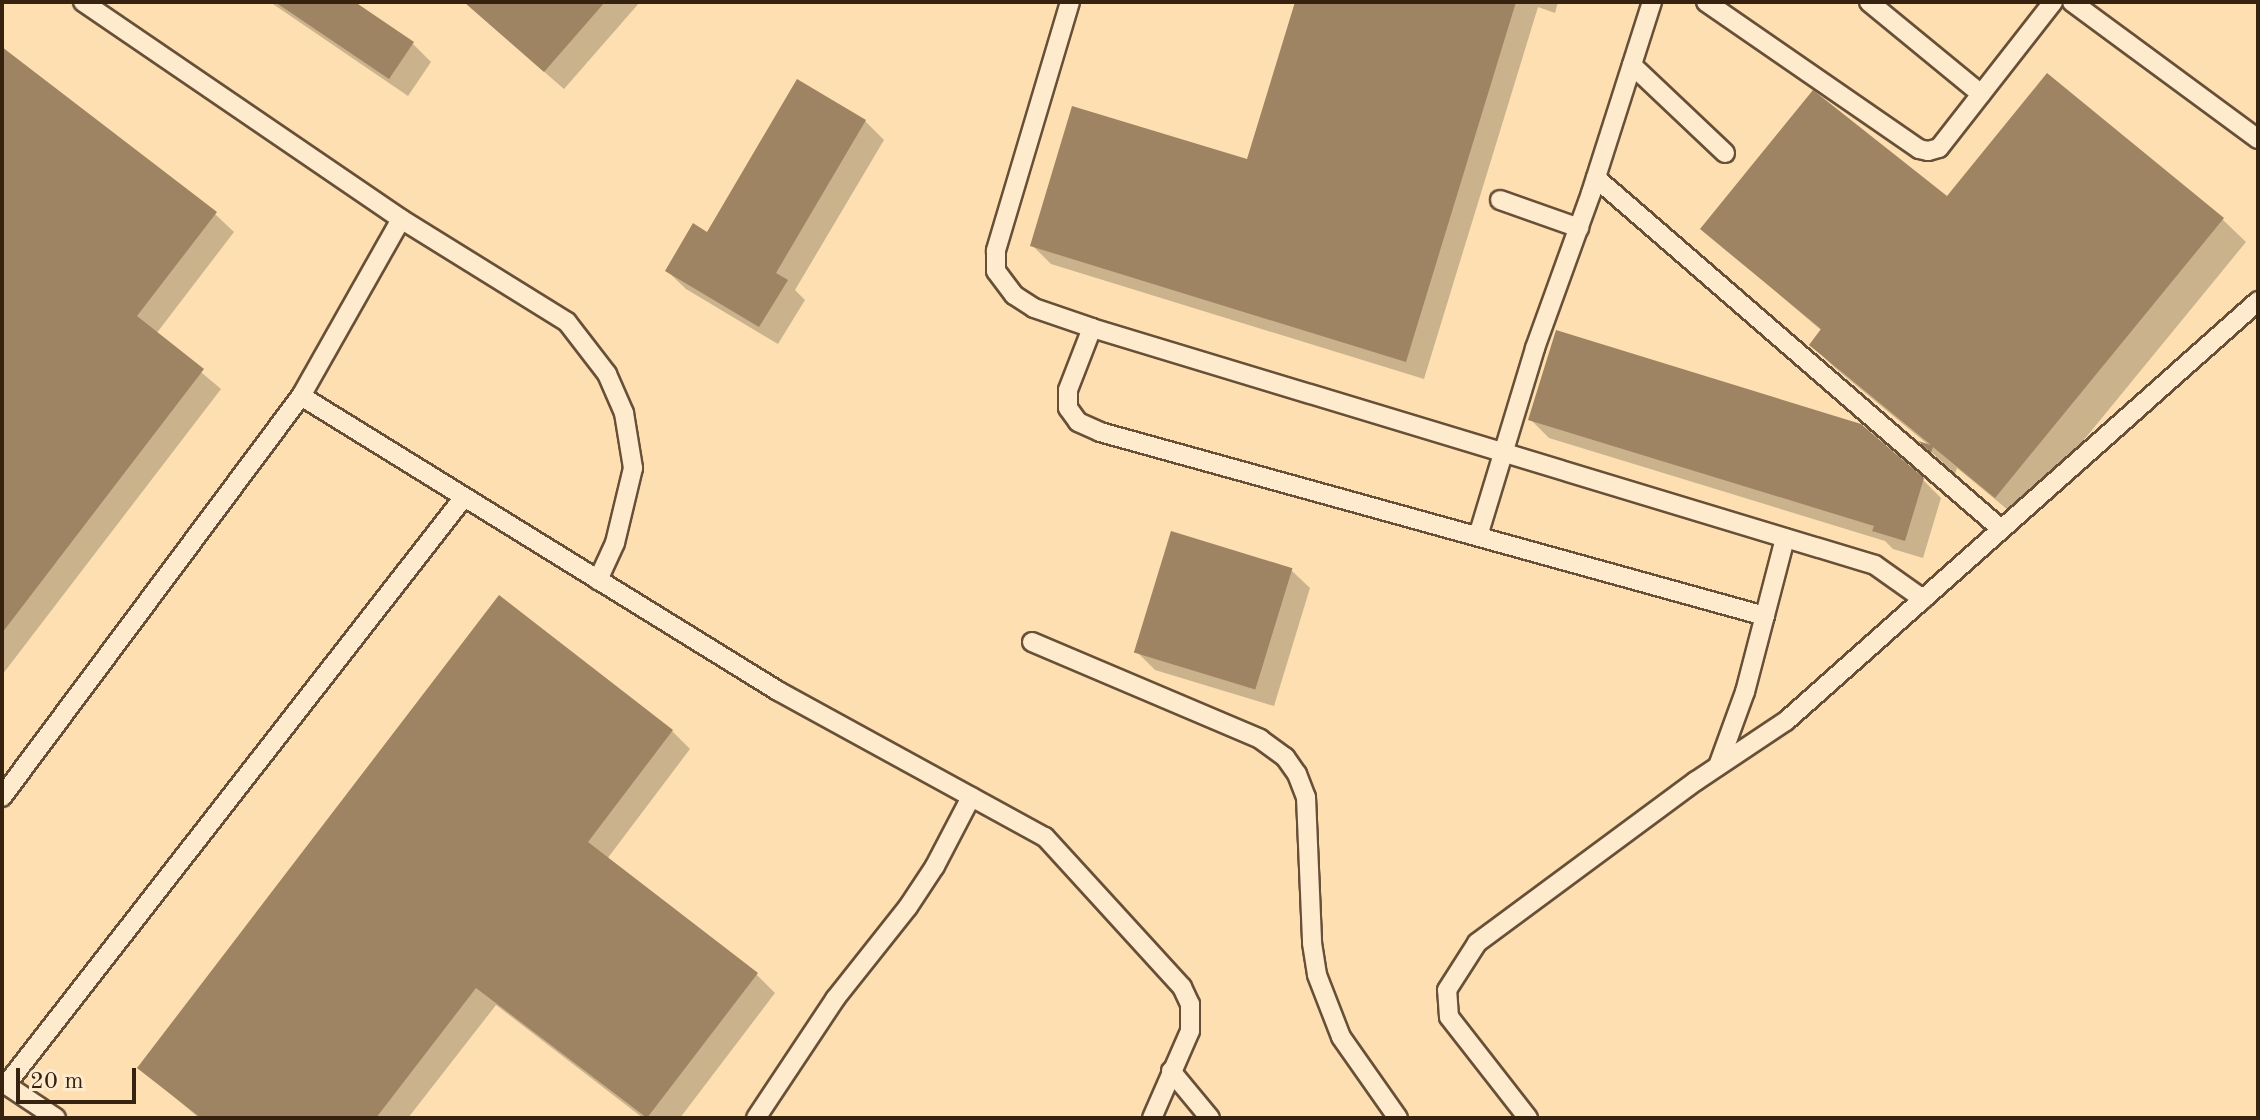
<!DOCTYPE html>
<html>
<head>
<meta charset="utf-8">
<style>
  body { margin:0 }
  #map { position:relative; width:2260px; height:1120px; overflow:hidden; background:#fddfb1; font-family:"Old Standard TT",serif }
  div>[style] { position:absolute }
  .shadow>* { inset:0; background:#0003 }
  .building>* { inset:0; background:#9e8463; transform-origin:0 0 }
  .roads { filter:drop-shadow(2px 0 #685038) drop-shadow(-2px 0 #685038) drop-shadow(0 2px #685038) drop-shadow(0 -2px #685038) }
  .service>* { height:18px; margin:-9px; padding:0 9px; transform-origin:9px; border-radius:9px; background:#feeacc }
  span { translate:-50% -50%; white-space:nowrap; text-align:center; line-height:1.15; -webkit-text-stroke:7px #feeacc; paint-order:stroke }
  .frame { position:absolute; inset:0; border:4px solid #37210f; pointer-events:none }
  .scale { position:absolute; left:16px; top:1068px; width:120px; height:36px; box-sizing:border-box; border:4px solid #37210f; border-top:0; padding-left:10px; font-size:24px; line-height:28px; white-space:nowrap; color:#37210f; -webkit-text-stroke:6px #feeacc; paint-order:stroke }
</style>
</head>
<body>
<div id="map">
  <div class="shadow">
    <div style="clip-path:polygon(270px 2px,351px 2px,413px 44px,431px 62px,408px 96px)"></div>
    <div style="clip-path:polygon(464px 2px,640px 2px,564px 89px)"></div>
    <div style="clip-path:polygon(1297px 2px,1558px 2px,1555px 13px,1538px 7px,1424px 379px,1051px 264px,1032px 245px,1248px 162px)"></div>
    <div style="clip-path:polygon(2px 49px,215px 214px,234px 232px,156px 334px,221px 389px,2px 675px)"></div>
    <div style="clip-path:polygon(865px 121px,884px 140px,795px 290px,805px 300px,778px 344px,686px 289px,667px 271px,708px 235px)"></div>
    <div style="clip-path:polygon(1947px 199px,2222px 219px,2246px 242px,2019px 519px,1957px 468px,1955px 474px,1925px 446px,1931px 447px,1835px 368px,1811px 345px,1822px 331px,1703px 229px)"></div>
    <div style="clip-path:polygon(1530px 419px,1923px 480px,1941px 498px,1923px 558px,1893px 549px,1885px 541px,1549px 438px)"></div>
    <div style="clip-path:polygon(1291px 570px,1310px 588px,1274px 706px,1155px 670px,1136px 651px)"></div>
    <div style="clip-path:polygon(672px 731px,690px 749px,607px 859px,757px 975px,775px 993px,680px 1118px,643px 1118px,496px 1005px,408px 1118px,199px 1118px,140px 1068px)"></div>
  </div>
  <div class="building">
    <div style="clip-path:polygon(275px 2px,355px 2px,414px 42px,389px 79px)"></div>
    <div style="clip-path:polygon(464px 2px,605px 2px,544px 72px)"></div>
    <div style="clip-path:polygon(1295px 2px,1516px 2px,1406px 362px,1030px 246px,1072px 106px,1247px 159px)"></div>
    <div style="clip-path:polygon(2px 47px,217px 212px,137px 316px,204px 369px,2px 633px)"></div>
    <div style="clip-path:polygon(2047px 73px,2224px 218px,1995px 498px,1933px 447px,1931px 453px,1918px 441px,1931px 445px,1809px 345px,1821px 329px,1700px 229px,1813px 90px,1947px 196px)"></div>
    <div style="clip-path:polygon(797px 79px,866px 120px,776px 273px,788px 280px,759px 327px,665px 271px,693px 223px,707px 232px)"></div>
    <div style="clip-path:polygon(1556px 330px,1861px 424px,1924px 478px,1905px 541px,1872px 531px,1874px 526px,1528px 420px)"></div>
    <div style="left:1171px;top:531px;width:127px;height:127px;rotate:17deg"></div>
    <div style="clip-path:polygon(499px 595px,673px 730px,588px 842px,758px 973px,647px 1118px,476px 988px,376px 1118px,201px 1118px,137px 1068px)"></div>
  </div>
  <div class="roads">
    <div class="service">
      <div style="left:83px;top:2px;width:385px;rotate:34.3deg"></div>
      <div style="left:401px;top:219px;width:195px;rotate:31.8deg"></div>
      <div style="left:567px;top:322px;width:66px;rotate:52.4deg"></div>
      <div style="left:607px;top:374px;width:43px;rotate:66.4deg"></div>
      <div style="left:624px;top:413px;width:56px;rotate:80.7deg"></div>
      <div style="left:633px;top:468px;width:77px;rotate:103.5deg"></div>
      <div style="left:615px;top:543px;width:41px;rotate:114.7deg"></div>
      <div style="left:1070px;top:2px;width:260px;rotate:106.6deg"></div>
      <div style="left:996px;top:251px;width:20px;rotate:90deg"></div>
      <div style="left:996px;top:271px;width:30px;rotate:53deg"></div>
      <div style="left:1014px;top:295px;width:24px;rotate:33deg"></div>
      <div style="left:1034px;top:308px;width:61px;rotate:19deg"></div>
      <div style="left:1092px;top:328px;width:818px;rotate:16.84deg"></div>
      <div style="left:1875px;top:565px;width:59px;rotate:35.3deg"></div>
      <div style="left:1706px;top:2px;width:259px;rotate:34.6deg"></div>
      <div style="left:1919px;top:149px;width:9px;rotate:13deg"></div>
      <div style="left:1928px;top:151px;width:11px;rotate:-15deg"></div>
      <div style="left:1939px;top:148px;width:185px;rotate:-52deg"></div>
      <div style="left:1869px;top:2px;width:145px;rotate:39.4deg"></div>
      <div style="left:2072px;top:2px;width:231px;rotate:36.4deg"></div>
      <div style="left:1632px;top:65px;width:128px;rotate:43.4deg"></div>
      <div style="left:1596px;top:178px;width:536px;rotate:40.91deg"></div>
      <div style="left:1500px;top:200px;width:84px;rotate:19.5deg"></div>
      <div style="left:1092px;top:328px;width:66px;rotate:111.2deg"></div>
      <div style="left:1068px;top:390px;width:18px;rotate:90deg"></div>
      <div style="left:1068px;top:408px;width:17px;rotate:54deg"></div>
      <div style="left:1078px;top:422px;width:24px;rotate:24deg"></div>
      <div style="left:1100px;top:432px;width:690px;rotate:15.47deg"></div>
      <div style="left:301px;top:396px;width:561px;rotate:31.73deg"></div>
      <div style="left:778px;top:691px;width:304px;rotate:28.7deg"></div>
      <div style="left:1045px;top:837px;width:203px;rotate:47.6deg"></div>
      <div style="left:1182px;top:987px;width:19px;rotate:65deg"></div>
      <div style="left:1190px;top:1004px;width:27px;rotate:90deg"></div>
      <div style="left:1190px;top:1031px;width:95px;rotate:113.6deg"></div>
      <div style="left:1478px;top:536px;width:196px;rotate:-73.1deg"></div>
      <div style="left:1535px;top:348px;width:165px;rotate:-70.1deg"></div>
      <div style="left:1591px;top:193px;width:201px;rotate:-72.3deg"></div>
      <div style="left:1032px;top:642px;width:248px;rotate:23deg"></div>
      <div style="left:1260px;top:739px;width:31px;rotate:36deg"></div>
      <div style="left:1285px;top:757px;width:21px;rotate:55deg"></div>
      <div style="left:1297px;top:774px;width:25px;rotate:69deg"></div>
      <div style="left:1306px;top:797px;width:146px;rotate:87.6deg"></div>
      <div style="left:1312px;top:943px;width:32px;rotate:81deg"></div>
      <div style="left:1317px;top:975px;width:66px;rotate:68.8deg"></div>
      <div style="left:1341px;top:1037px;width:99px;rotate:54.9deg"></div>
      <div style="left:1718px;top:766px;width:79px;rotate:-70deg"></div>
      <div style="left:1745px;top:692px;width:159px;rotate:-75.4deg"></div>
      <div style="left:2px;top:797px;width:500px;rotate:-53.29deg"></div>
      <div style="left:301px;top:396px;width:203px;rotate:-60.5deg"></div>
      <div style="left:1171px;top:1071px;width:61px;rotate:50.3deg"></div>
      <div style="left:2px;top:1082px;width:65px;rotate:33.7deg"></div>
      <div style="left:6px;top:1085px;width:745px;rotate:-52.08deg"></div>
      <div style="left:756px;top:1118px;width:143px;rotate:-56.4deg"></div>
      <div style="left:835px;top:999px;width:117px;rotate:-51.6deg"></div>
      <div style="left:908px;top:907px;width:49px;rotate:-56.6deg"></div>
      <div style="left:935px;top:866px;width:78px;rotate:-62.4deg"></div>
      <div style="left:1528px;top:1118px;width:128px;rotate:-128deg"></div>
      <div style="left:1449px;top:1017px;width:27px;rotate:-94deg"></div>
      <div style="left:1447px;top:990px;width:56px;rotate:-57.4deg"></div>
      <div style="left:1477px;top:943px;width:272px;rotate:-36.5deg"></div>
      <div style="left:1696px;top:781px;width:108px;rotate:-33.7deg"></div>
      <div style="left:1786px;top:721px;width:632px;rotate:-41.66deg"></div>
    </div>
  </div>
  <div class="frame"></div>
  <div class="scale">20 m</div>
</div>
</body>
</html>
